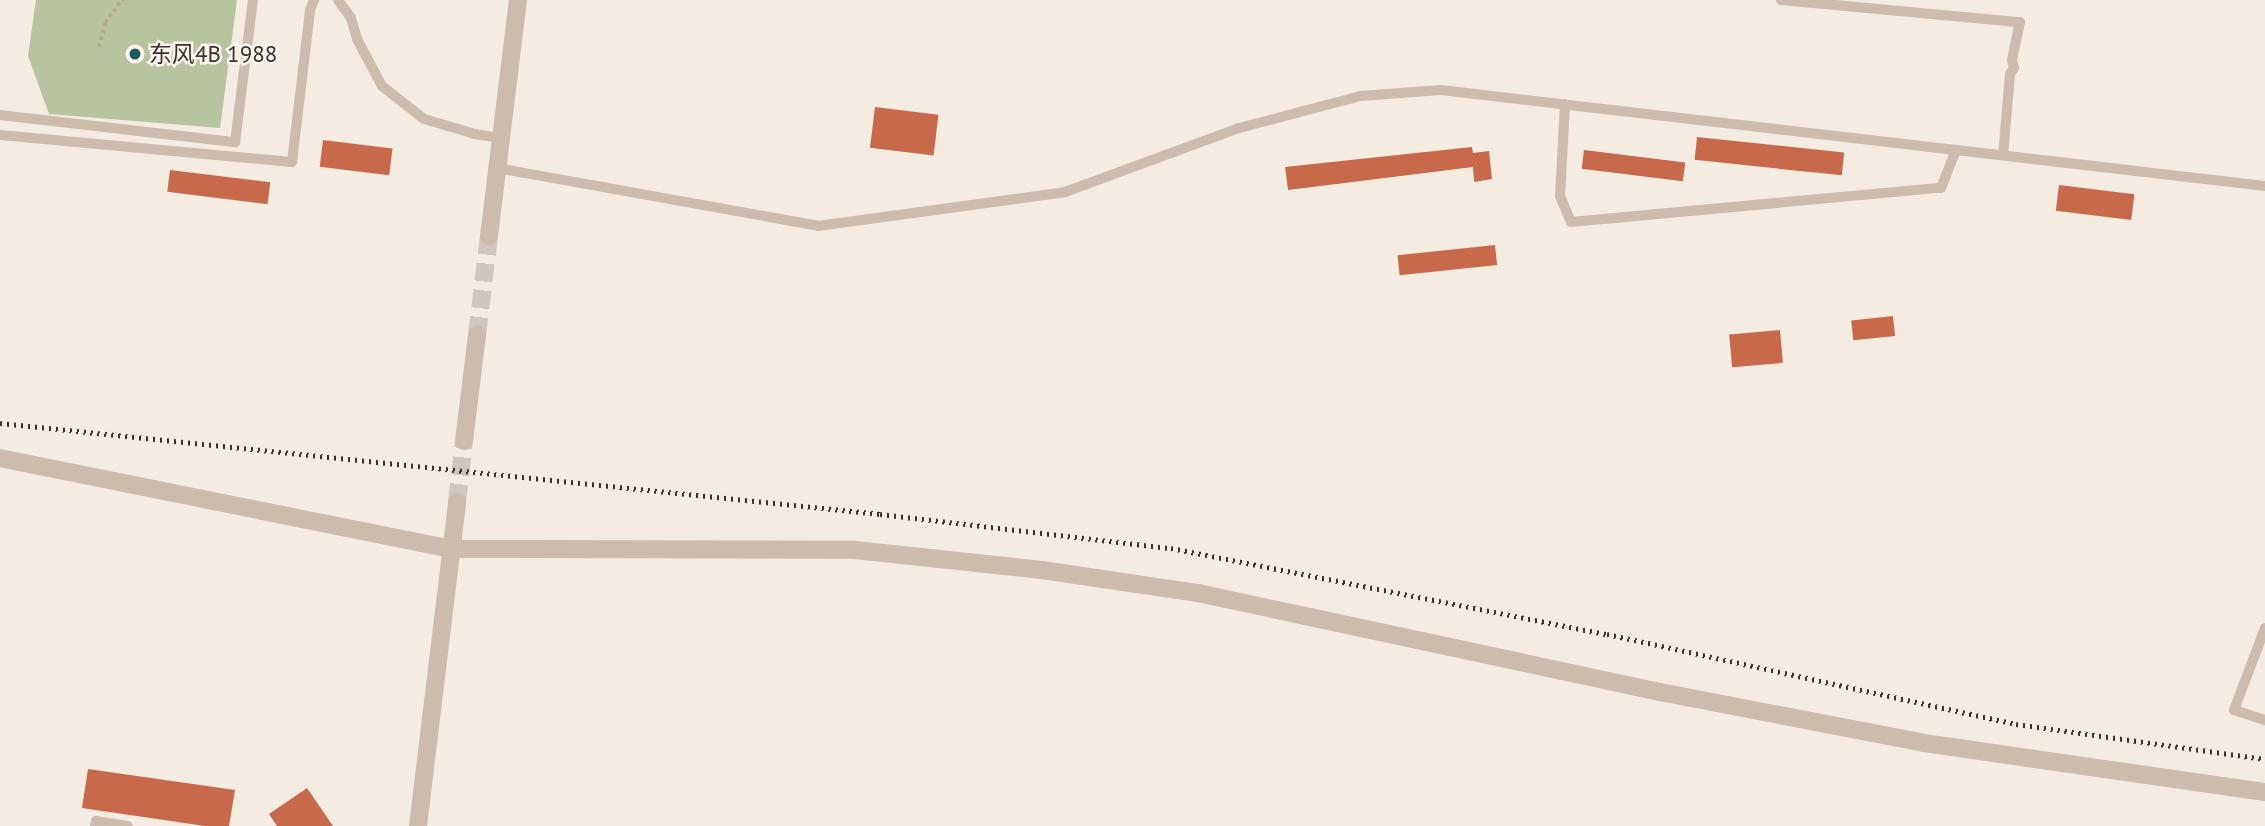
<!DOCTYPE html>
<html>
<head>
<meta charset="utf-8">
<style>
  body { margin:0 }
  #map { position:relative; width:2265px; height:826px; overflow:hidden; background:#f4ebe1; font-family:"PT Sans","Noto Sans SC",sans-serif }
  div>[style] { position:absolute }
  .green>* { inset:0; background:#b8c4a0 }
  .building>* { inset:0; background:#c8694b; transform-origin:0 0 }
  .tertiary-tunnel>* { height:18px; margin-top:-9px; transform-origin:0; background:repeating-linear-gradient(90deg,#cfc6bd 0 18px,transparent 0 27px) }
  .path>* { height:3.5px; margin-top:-1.75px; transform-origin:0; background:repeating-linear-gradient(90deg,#b9a596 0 3.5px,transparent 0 7px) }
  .service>* { height:10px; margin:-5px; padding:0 5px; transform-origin:5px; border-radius:5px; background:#cdbbac }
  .minor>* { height:18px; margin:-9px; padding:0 9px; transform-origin:9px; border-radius:9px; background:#cdbbac }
  .tertiary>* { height:18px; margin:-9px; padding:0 9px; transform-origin:9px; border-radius:9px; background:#cdbbac }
  .rail>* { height:5px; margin-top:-2.5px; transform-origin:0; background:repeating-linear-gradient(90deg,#3b302b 0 2px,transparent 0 7px) }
  .dots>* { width:19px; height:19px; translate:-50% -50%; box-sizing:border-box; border:4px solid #fbf5ee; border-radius:50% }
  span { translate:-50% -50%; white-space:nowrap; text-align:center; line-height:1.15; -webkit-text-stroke:5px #fbf5ee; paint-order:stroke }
  .poi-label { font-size:23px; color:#3b302b }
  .left { translate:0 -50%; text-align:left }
</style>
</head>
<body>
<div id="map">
  <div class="green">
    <div style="clip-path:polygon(36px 0,237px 0,220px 128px,49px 114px,28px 56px)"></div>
  </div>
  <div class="building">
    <div style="left:875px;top:107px;width:64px;height:41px;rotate:7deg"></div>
    <div style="left:1697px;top:137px;width:148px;height:23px;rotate:6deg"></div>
    <div style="left:323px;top:140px;width:70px;height:27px;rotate:7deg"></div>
    <div style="clip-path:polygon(1472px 147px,1473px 153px,1489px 151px,1492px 179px,1474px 182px,1473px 167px,1288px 190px,1285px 167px)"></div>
    <div style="left:1584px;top:150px;width:102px;height:19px;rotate:7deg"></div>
    <div style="left:170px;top:170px;width:101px;height:22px;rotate:7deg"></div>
    <div style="left:2059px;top:185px;width:76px;height:26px;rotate:7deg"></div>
    <div style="left:1495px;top:245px;width:20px;height:98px;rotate:84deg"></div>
    <div style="left:1893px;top:316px;width:20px;height:42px;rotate:84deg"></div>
    <div style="left:1780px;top:330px;width:33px;height:51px;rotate:85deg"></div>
    <div style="clip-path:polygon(88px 769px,235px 790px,229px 826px,205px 826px,82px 808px)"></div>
    <div style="clip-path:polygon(307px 788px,333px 826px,277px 826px,269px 814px)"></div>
  </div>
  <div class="tertiary-tunnel">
    <div style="left:477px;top:335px;width:100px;rotate:-83.1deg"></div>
    <div style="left:457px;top:502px;width:61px;rotate:-83.5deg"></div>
  </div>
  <div class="path">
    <div style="left:99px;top:47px;width:25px;rotate:-76deg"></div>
    <div style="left:105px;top:23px;width:29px;rotate:-54deg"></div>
  </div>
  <div class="service">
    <div style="left:338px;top:0;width:22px;rotate:54deg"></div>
    <div style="left:351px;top:18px;width:22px;rotate:74deg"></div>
    <div style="left:357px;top:39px;width:53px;rotate:62deg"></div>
    <div style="left:382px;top:86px;width:53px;rotate:38.2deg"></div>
    <div style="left:424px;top:119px;width:53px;rotate:16.4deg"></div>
    <div style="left:475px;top:134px;width:26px;rotate:9deg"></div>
    <div style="left:1781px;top:0;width:240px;rotate:5.3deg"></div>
    <div style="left:2020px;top:22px;width:39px;rotate:102deg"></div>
    <div style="left:2012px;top:60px;width:8px;rotate:76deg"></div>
    <div style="left:2014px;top:68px;width:7px;rotate:124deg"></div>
    <div style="left:2010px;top:74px;width:81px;rotate:94.9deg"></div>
    <div style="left:1565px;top:104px;width:92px;rotate:93.1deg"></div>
    <div style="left:1560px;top:196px;width:28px;rotate:67deg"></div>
    <div style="left:1571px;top:222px;width:372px;rotate:-5.3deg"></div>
    <div style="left:1941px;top:188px;width:41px;rotate:-68.5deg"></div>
    <div style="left:0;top:115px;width:237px;rotate:6.6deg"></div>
    <div style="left:235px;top:142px;width:143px;rotate:-82.8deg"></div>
    <div style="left:0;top:135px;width:293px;rotate:5.3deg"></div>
    <div style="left:292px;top:162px;width:153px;rotate:-83.2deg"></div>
    <div style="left:310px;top:10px;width:11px;rotate:-68deg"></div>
    <div style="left:497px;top:168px;width:326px;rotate:10.2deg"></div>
    <div style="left:818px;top:226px;width:249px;rotate:-7.8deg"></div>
    <div style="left:1065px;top:192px;width:185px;rotate:-20.2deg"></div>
    <div style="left:1239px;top:128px;width:126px;rotate:-14.7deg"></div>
    <div style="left:1361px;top:96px;width:80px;rotate:-4.3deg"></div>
    <div style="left:1441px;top:90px;width:830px;rotate:6.65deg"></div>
    <div style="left:2265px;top:628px;width:88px;rotate:110.7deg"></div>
    <div style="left:2234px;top:710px;width:33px;rotate:18deg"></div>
    <div style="left:95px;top:826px;width:5px;rotate:-79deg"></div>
    <div style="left:96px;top:821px;width:32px;rotate:9deg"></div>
  </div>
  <div class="minor">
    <div style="left:0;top:458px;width:460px;rotate:11.4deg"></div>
  </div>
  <div class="tertiary">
    <div style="left:489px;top:236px;width:238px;rotate:-83deg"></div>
    <div style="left:464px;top:441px;width:107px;rotate:-83deg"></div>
    <div style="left:451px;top:549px;width:404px;rotate:0.1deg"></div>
    <div style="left:855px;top:550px;width:188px;rotate:6.1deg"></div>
    <div style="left:1042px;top:570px;width:158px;rotate:8.4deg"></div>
    <div style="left:1198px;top:593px;width:472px;rotate:12.1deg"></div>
    <div style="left:1660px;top:692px;width:269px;rotate:10.9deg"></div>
    <div style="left:1924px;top:743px;width:345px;rotate:8.2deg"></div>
    <div style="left:418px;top:826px;width:326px;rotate:-83.1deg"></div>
  </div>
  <div class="rail">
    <div style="left:0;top:423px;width:885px;rotate:5.9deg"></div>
    <div style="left:880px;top:514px;width:293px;rotate:6.7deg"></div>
    <div style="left:1171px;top:548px;width:444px;rotate:11.2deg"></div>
    <div style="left:1607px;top:634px;width:419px;rotate:12.4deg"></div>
    <div style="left:2016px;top:724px;width:251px;rotate:8deg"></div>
  </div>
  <div class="dots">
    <div style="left:135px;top:54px;background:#1f5a5e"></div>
  </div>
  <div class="poi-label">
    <span class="left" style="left:149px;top:54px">东风4B 1988</span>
  </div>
</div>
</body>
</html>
